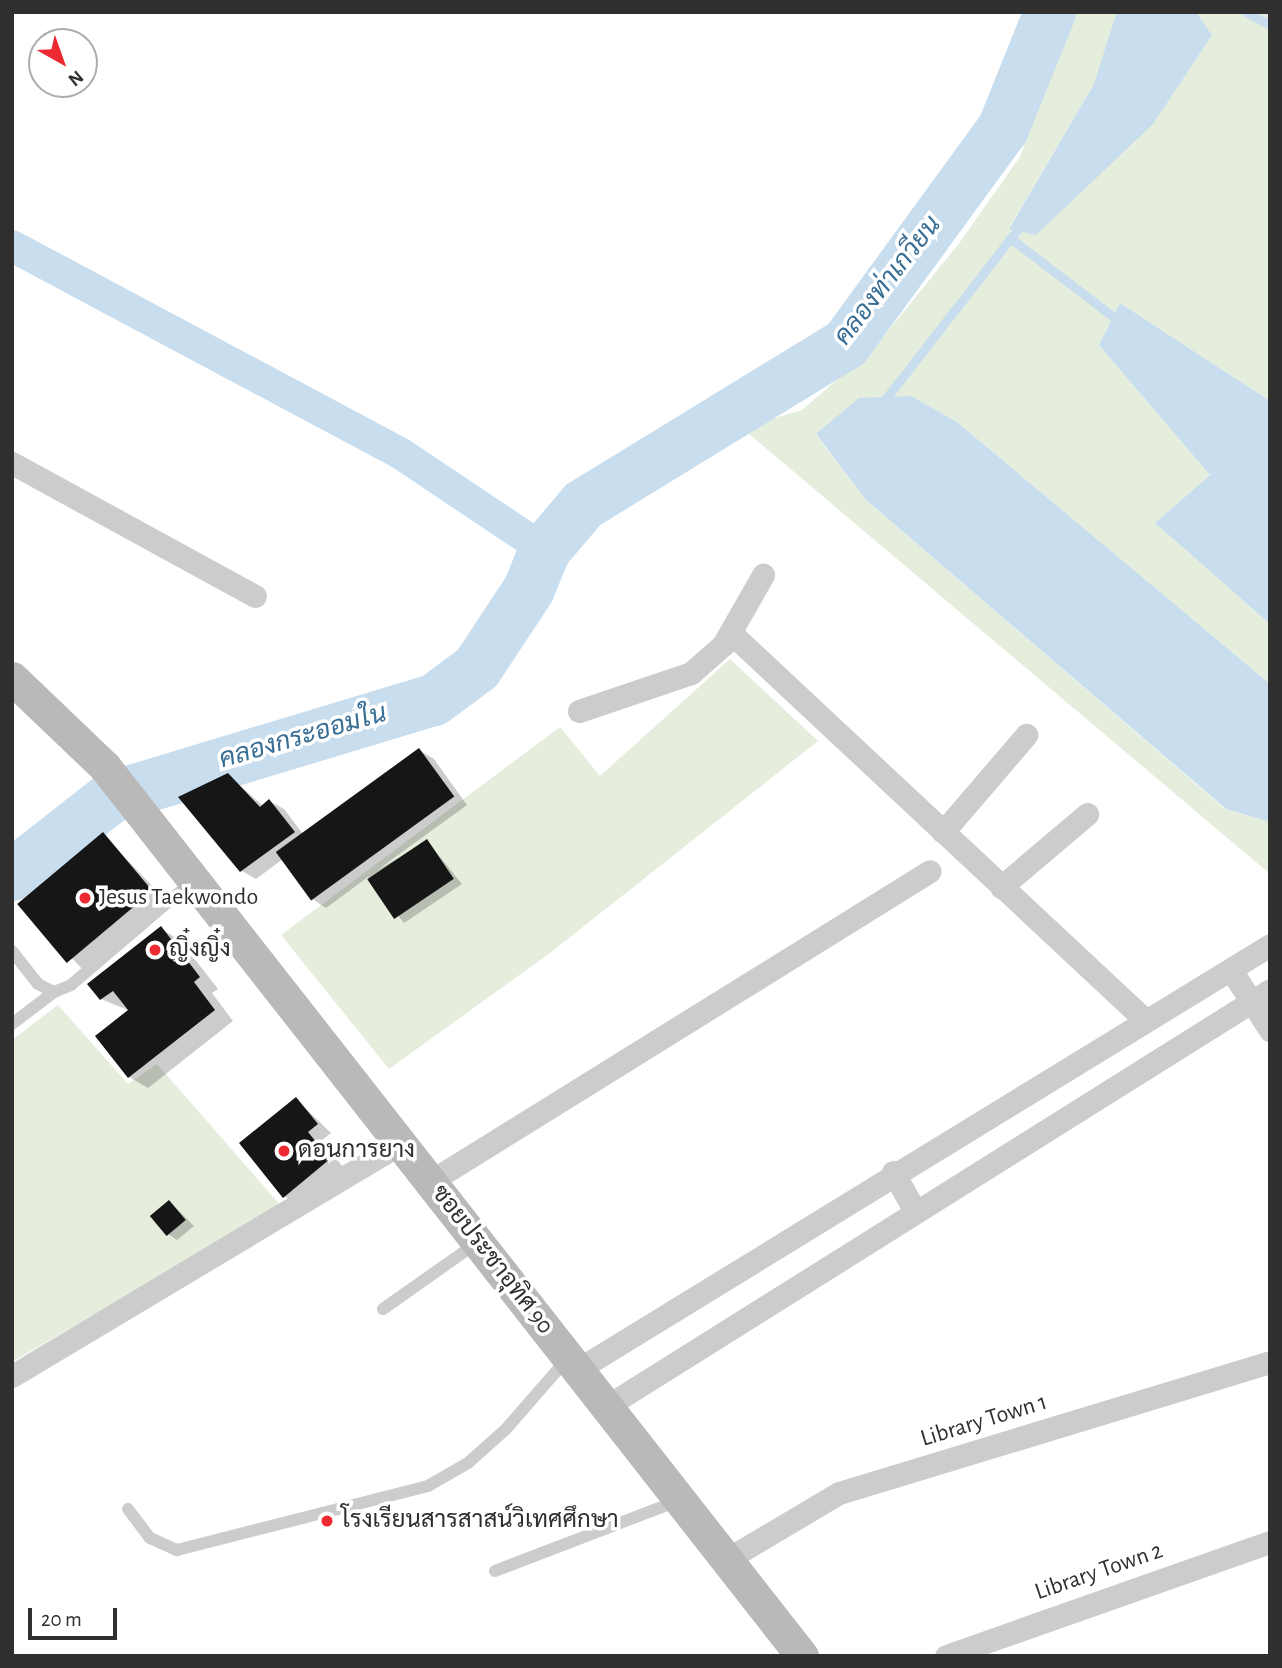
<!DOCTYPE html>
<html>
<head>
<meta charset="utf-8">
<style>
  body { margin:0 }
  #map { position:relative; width:1282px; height:1668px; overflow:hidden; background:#fff; font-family:"Alegreya Sans",Sarabun,sans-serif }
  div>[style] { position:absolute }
  .green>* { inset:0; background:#e5eddc }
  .water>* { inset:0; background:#c8ddee }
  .shadow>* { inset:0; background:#0003; transform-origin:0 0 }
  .stream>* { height:9px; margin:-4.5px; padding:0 4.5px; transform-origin:4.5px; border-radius:4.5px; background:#c8ddee }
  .canal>* { height:32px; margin:-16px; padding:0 16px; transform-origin:16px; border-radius:16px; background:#c8ddee }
  .river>* { height:52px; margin:-26px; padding:0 26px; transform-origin:26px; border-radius:26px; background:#c8ddee }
  .building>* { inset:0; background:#161616; transform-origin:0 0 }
  .lane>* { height:12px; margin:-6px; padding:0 6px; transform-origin:6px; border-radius:6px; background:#ccc }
  .street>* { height:23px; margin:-11.5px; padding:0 11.5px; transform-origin:11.5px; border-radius:11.5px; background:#ccc }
  .secondary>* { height:33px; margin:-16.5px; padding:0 16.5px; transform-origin:16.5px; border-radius:16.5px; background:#b9b9b9 }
  .dots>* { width:19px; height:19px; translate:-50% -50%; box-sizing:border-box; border:4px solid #fff; border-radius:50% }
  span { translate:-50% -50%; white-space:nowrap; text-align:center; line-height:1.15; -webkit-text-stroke:7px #fff; paint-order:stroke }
  .poi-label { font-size:24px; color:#2f2f2f }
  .left { translate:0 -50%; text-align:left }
  .street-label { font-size:24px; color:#2f2f2f }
  .water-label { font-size:26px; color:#396e95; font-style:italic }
  .frame { position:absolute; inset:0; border:14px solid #2f2f2f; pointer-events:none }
  .north { position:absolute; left:28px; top:28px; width:70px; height:70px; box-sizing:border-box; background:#fff; border:2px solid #acacac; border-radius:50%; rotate:140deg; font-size:19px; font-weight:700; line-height:28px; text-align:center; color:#2f2f2f }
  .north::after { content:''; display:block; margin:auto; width:24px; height:32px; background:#ed2a31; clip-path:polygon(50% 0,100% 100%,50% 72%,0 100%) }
  .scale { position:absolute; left:28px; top:1608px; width:89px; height:32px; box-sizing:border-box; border:4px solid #2f2f2f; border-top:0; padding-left:9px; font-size:21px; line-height:24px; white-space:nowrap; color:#2f2f2f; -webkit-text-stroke:5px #fff; paint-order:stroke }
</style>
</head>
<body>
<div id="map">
  <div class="green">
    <div style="clip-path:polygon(1073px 12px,1119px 12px,1094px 84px,1009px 228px,1212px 35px,1196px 12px,1270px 12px,1270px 401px,1120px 303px,1099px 345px,1210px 475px,1155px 523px,1270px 624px,1270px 684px,957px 422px,911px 396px,816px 435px,865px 499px,1225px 809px,1270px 822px,1270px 874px,742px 428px,802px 410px,876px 346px,960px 242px,1020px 157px)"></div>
    <div style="clip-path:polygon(730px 659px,818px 741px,550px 953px,389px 1069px,281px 935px,560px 727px,600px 776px)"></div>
    <div style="clip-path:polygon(58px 1005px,128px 1084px,157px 1064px,281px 1206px,12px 1362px,12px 1040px)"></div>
  </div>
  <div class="water">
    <div style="clip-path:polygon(1196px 12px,1212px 35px,1153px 124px,1036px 235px,1009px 229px,1094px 84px,1116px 14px)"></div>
    <div style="clip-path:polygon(1120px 303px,1270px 401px,1270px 624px,1155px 523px,1210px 475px,1099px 345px)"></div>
    <div style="clip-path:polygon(911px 396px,957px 422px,1270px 684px,1270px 822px,1226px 809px,865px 499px,816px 434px,859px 398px)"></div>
  </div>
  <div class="shadow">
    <div style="clip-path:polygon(419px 750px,434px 759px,467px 805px,376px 871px,427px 841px,462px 884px,404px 923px,368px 877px,326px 908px,312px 899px,283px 859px,256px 879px,242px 871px,180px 798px,228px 775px,263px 806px,269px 801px,284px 809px,303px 834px)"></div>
    <div style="left:103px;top:835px;width:91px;height:108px;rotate:46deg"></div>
    <div style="clip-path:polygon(161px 929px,180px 940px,218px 989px,212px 993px,233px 1021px,148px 1088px,129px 1077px,130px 1011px,101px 999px)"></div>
    <div style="clip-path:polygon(296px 1099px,331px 1133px,321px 1141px,344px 1168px,298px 1205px,284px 1196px)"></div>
    <div style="clip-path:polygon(170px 1202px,194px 1226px,177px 1240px,168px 1234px)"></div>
  </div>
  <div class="stream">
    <div style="left:1246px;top:12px;width:27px;rotate:28deg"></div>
    <div style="left:1010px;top:238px;width:142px;rotate:37.3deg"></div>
    <div style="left:880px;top:406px;width:234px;rotate:-52.1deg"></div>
  </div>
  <div class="canal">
    <div style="left:12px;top:246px;width:440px;rotate:28.1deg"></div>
    <div style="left:400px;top:453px;width:174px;rotate:33.8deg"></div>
  </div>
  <div class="river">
    <div style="left:12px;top:875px;width:127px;rotate:-38deg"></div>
    <div style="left:112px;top:797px;width:336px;rotate:-16.8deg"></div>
    <div style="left:434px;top:700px;width:54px;rotate:-36.7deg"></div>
    <div style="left:477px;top:668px;width:95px;rotate:-56.6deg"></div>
    <div style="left:529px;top:589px;width:42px;rotate:-67.7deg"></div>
    <div style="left:545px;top:550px;width:59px;rotate:-49.8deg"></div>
    <div style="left:583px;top:505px;width:308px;rotate:-31.5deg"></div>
    <div style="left:846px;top:344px;width:266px;rotate:-53.9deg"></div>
    <div style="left:1003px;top:129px;width:126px;rotate:-68.1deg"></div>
  </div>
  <div class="building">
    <div style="left:419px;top:748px;width:60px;height:177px;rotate:54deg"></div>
    <div style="clip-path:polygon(228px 773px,260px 807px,269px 799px,295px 832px,240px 872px,178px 797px)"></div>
    <div style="left:103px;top:832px;width:77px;height:112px;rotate:50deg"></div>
    <div style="left:427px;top:839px;width:48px;height:72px;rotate:56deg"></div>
    <div style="clip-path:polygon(161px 926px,200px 977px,194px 982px,215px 1010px,128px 1078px,95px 1036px,128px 1010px,113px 991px,100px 1000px,87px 984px)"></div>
    <div style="clip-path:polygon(296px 1097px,318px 1124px,308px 1132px,330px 1159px,283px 1198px,239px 1143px)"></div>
    <div style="left:169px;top:1200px;width:26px;height:25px;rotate:50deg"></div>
  </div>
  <div class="lane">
    <div style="left:12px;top:951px;width:42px;rotate:51.8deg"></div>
    <div style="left:38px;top:984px;width:18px;rotate:27deg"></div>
    <div style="left:54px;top:992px;width:18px;rotate:-22deg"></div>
    <div style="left:71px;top:985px;width:162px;rotate:-40.5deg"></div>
    <div style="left:12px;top:1024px;width:53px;rotate:-37.3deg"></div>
    <div style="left:383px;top:1309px;width:113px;rotate:-35.2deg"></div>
    <div style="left:128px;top:1509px;width:36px;rotate:53deg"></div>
    <div style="left:150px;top:1538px;width:30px;rotate:24deg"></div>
    <div style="left:177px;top:1550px;width:259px;rotate:-14.3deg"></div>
    <div style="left:428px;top:1486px;width:46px;rotate:-29.9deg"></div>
    <div style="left:468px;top:1463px;width:51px;rotate:-41.8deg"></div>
    <div style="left:506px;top:1429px;width:94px;rotate:-48.9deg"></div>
    <div style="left:495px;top:1571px;width:195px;rotate:-21deg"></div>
  </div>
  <div class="street">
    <div style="left:12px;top:463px;width:277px;rotate:28.7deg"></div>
    <div style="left:731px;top:633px;width:567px;rotate:43.07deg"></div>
    <div style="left:579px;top:711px;width:118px;rotate:-18.7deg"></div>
    <div style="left:691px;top:673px;width:43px;rotate:-41.2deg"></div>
    <div style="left:723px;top:645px;width:81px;rotate:-60.3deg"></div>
    <div style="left:943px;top:832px;width:128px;rotate:-49.4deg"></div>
    <div style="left:1001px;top:887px;width:113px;rotate:-40.3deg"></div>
    <div style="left:1231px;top:970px;width:72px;rotate:57deg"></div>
    <div style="left:893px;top:1172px;width:45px;rotate:60.6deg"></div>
    <div style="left:431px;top:1181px;width:587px;rotate:-31.85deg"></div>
    <div style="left:577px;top:1370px;width:813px;rotate:-31.52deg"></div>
    <div style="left:12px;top:1376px;width:453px;rotate:-30.9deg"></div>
    <div style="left:604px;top:1408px;width:786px;rotate:-32.11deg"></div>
    <div style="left:726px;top:1560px;width:131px;rotate:-30.7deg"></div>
    <div style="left:839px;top:1493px;width:450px;rotate:-16.9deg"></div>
    <div style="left:946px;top:1656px;width:343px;rotate:-19.4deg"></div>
  </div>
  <div class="secondary">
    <div style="left:12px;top:678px;width:129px;rotate:43.7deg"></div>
    <div style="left:105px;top:767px;width:1130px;rotate:51.9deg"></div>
  </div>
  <div class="dots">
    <div style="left:85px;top:898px;background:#ed2a31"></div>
    <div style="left:155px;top:950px;background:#ed2a31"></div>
    <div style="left:284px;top:1151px;background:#ed2a31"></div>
    <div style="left:327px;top:1521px;background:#ed2a31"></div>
  </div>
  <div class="poi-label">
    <span class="left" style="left:99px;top:898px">Jesus Taekwondo</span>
    <span class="left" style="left:169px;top:950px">ญิ๋งญิ๋ง</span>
    <span class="left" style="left:298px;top:1151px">ดอนการยาง</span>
    <span class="left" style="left:341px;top:1521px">โรงเรียนสารสาสน์วิเทศศึกษา</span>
  </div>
  <div class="street-label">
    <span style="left:492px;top:1260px;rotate:52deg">ซอยประชาอุทิศ 90</span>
    <span style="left:984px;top:1421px;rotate:-17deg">Library Town 1</span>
    <span style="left:1099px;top:1572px;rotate:-19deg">Library Town 2</span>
  </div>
  <div class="water-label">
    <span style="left:888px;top:281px;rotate:-52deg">คลองท่าเกวียน</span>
    <span style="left:303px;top:737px;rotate:-16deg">คลองกระออมใน</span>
  </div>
  <div class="frame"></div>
  <div class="north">N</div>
  <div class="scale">20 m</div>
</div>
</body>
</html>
